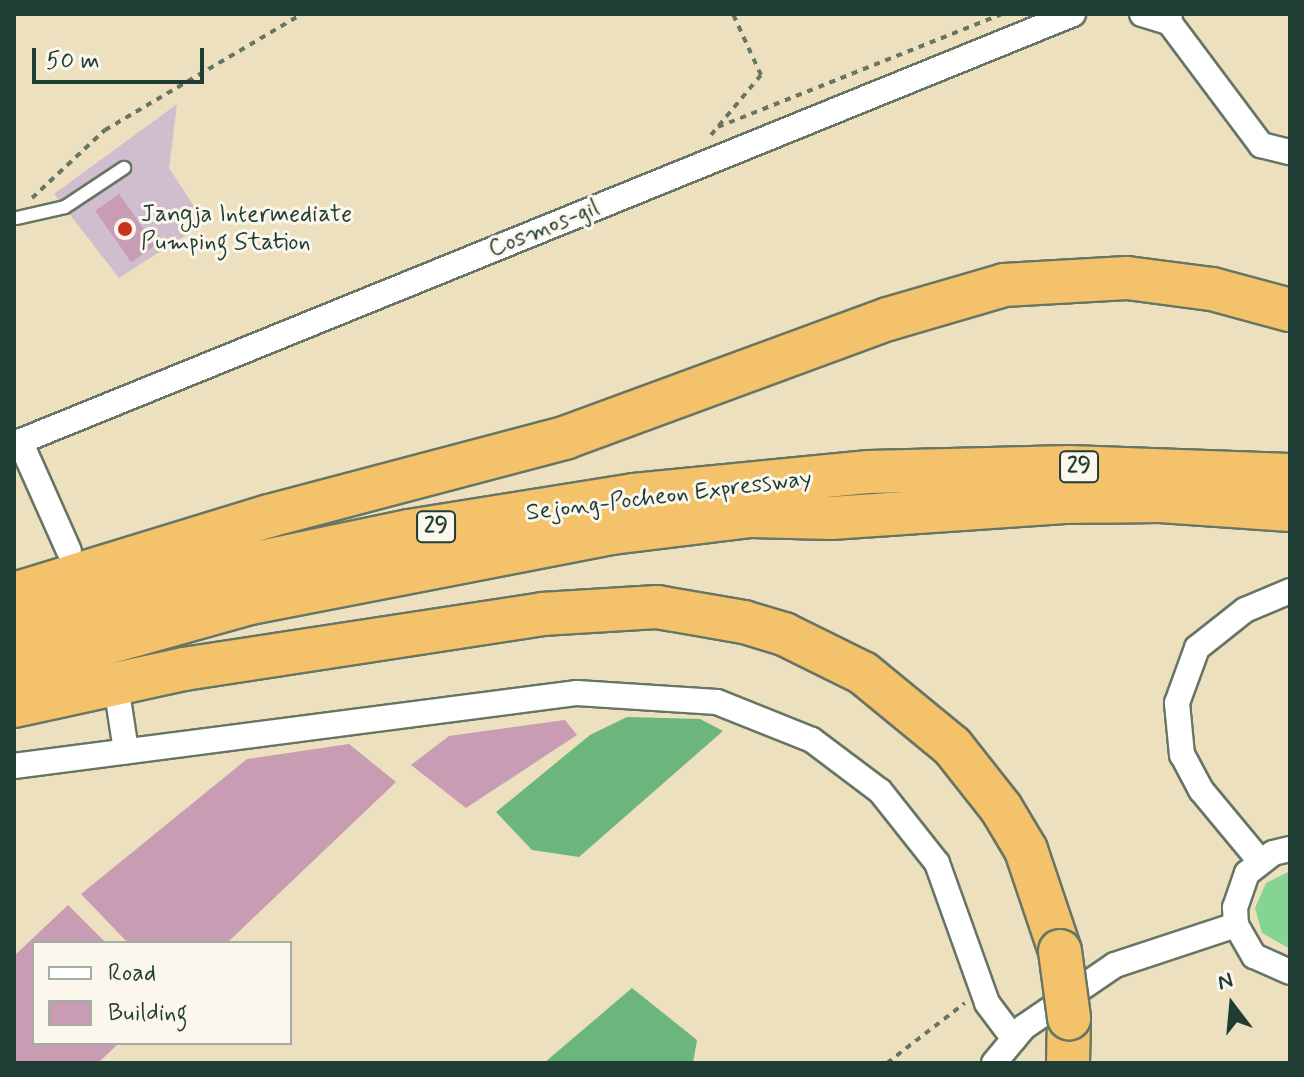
<!DOCTYPE html>
<html>
<head>
<meta charset="utf-8">
<style>
  body { margin:0 }
  #map { position:relative; width:1304px; height:1077px; overflow:hidden; background:#ede0be; font-family:Mynerve,sans-serif }
  div>[style] { position:absolute }
  .industrial>* { inset:0; background:#d0bdce }
  .green>* { inset:0; background:#86d493 }
  .forest>* { inset:0; background:#6cb67d }
  .building>* { inset:0; background:#c89cb3; transform-origin:0 0 }
  .path>* { height:4px; margin-top:-2px; transform-origin:0; background:repeating-linear-gradient(90deg,#677664 0 6px,transparent 0 12px) }
  .roads { filter:drop-shadow(2px 0 #677664) drop-shadow(-2px 0 #677664) drop-shadow(0 2px #677664) drop-shadow(0 -2px #677664) }
  .service>* { height:12px; margin:-6px; padding:0 6px; transform-origin:6px; border-radius:6px; background:#fff }
  .minor>* { height:24px; margin:-12px; padding:0 12px; transform-origin:12px; border-radius:12px; background:#fff }
  .motorway>* { height:42px; margin:-21px; padding:0 21px; transform-origin:21px; border-radius:21px; background:#f3c26a }
  .bridges { filter:drop-shadow(2px 0 #677664) drop-shadow(-2px 0 #677664) drop-shadow(0 2px #677664) drop-shadow(0 -2px #677664) }
  .motorway-bridge>* { height:42px; margin:-21px; padding:0 21px; transform-origin:21px; border-radius:21px; background:#f3c26a }
  .dots>* { width:22px; height:22px; translate:-50% -50%; box-sizing:border-box; border:4px solid #fbf7ec; border-radius:50% }
  span { translate:-50% -50%; white-space:nowrap; text-align:center; line-height:1.15; -webkit-text-stroke:6px #fbf7ec; paint-order:stroke }
  .shield-label span { padding:2px 6px; background:#fbf7ec; border:2px solid; border-radius:6px; -webkit-text-stroke-width:0 }
  .shield-label { font-size:22px; color:#1f3d34; font-weight:700 }
  .poi-label { font-size:24px; color:#1f3d34 }
  .left { translate:0 -50%; text-align:left }
  .street-label { font-size:24px; color:#1f3d34 }
  .frame { position:absolute; inset:0; border:16px solid #1f3d34; pointer-events:none }
  .legend { position:absolute; left:32px; top:941px; width:260px; height:104px; box-sizing:border-box; background:#fbf7ec; border:2px solid #a3ada2; margin:0; padding:10px 14px; list-style:none; font-size:24px; color:#1f3d34 }
  .legend li { display:flex; align-items:center; gap:16px; height:40px }
  .legend b { width:40px; border:2px solid #a3ada2 }
  .north { position:absolute; left:1192px; top:965px; width:80px; height:80px; -webkit-text-stroke:6px #fbf7ec; paint-order:stroke; rotate:344deg; font-size:22px; font-weight:700; line-height:32px; text-align:center; color:#1f3d34 }
  .north::after { content:''; display:block; margin:auto; width:28px; height:36px; background:#1f3d34; clip-path:polygon(50% 0,100% 100%,50% 72%,0 100%) }
  .scale { position:absolute; left:32px; top:48px; width:172px; height:36px; box-sizing:border-box; border:4px solid #1f3d34; border-top:0; padding-left:10px; font-size:24px; line-height:28px; white-space:nowrap; color:#1f3d34; -webkit-text-stroke:6px #fbf7ec; paint-order:stroke }
</style>
</head>
<body>
<div id="map">
  <div class="industrial">
    <div style="clip-path:polygon(177px 104px,169px 168px,205px 223px,119px 278px,54px 194px)"></div>
  </div>
  <div class="green">
    <div style="clip-path:polygon(1290px 871px,1290px 949px,1262px 933px,1255px 908px,1266px 883px)"></div>
  </div>
  <div class="forest">
    <div style="clip-path:polygon(627px 717px,700px 719px,723px 731px,579px 857px,532px 850px,496px 812px,590px 735px)"></div>
    <div style="clip-path:polygon(632px 988px,697px 1040px,693px 1063px,544px 1063px)"></div>
  </div>
  <div class="building">
    <div style="left:119px;top:194px;width:63px;height:29px;rotate:55deg"></div>
    <div style="clip-path:polygon(565px 720px,577px 735px,466px 808px,411px 765px,449px 736px)"></div>
    <div style="clip-path:polygon(349px 744px,396px 782px,227px 943px,128px 943px,81px 894px,247px 759px)"></div>
    <div style="clip-path:polygon(68px 905px,106px 943px,34px 943px,34px 1043px,119px 1043px,98px 1063px,14px 1063px,14px 956px)"></div>
  </div>
  <div class="path">
    <div style="left:718px;top:127px;width:306px;rotate:-21.7deg"></div>
    <div style="left:711px;top:135px;width:78px;rotate:-50.2deg"></div>
    <div style="left:761px;top:75px;width:67px;rotate:-114.7deg"></div>
    <div style="left:32px;top:198px;width:100px;rotate:-43deg"></div>
    <div style="left:105px;top:130px;width:229px;rotate:-30.5deg"></div>
    <div style="left:734px;top:1063px;width:6px"></div>
    <div style="left:887px;top:1063px;width:98px;rotate:-37.6deg"></div>
  </div>
  <div class="roads">
    <div class="service">
      <div style="left:17px;top:218px;width:49px;rotate:-12.9deg"></div>
      <div style="left:65px;top:207px;width:71px;rotate:-33.5deg"></div>
    </div>
    <div class="minor">
      <div style="left:1142px;top:14px;width:28px;rotate:17deg"></div>
      <div style="left:1169px;top:22px;width:8px;rotate:-83deg"></div>
      <div style="left:1169px;top:22px;width:154px;rotate:53.2deg"></div>
      <div style="left:1261px;top:145px;width:30px;rotate:14deg"></div>
      <div style="left:20px;top:441px;width:120px;rotate:66deg"></div>
      <div style="left:14px;top:444px;width:1143px;rotate:-22.1deg"></div>
      <div style="left:119px;top:705px;width:47px;rotate:81.3deg"></div>
      <div style="left:14px;top:766px;width:568px;rotate:-7.39deg"></div>
      <div style="left:577px;top:693px;width:140px;rotate:3.7deg"></div>
      <div style="left:717px;top:702px;width:102px;rotate:21.8deg"></div>
      <div style="left:812px;top:740px;width:85px;rotate:36.9deg"></div>
      <div style="left:880px;top:791px;width:92px;rotate:51.6deg"></div>
      <div style="left:937px;top:863px;width:149px;rotate:70.3deg"></div>
      <div style="left:987px;top:1003px;width:45px;rotate:53.1deg"></div>
      <div style="left:1290px;top:849px;width:17px;rotate:167deg"></div>
      <div style="left:1273px;top:853px;width:33px;rotate:142deg"></div>
      <div style="left:1247px;top:873px;width:36px;rotate:109deg"></div>
      <div style="left:1235px;top:907px;width:18px;rotate:87deg"></div>
      <div style="left:1236px;top:925px;width:36px;rotate:60deg"></div>
      <div style="left:1254px;top:956px;width:39px;rotate:24deg"></div>
      <div style="left:1260px;top:861px;width:92px;rotate:-129.7deg"></div>
      <div style="left:1201px;top:790px;width:40px;rotate:-118deg"></div>
      <div style="left:1182px;top:755px;width:52px;rotate:-95.5deg"></div>
      <div style="left:1177px;top:703px;width:59px;rotate:-70deg"></div>
      <div style="left:1197px;top:648px;width:61px;rotate:-38.4deg"></div>
      <div style="left:1245px;top:610px;width:49px;rotate:-22.9deg"></div>
      <div style="left:994px;top:1063px;width:47px;rotate:-50.2deg"></div>
      <div style="left:1024px;top:1027px;width:110px;rotate:-34.3deg"></div>
      <div style="left:1115px;top:965px;width:127px;rotate:-18.3deg"></div>
    </div>
    <div class="motorway">
      <div style="left:14px;top:594px;width:267px;rotate:-17deg"></div>
      <div style="left:269px;top:516px;width:308px;rotate:-14.8deg"></div>
      <div style="left:567px;top:437px;width:342px;rotate:-20.2deg"></div>
      <div style="left:888px;top:319px;width:121px;rotate:-16.3deg"></div>
      <div style="left:1004px;top:285px;width:123px;rotate:-3.3deg"></div>
      <div style="left:1127px;top:278px;width:86px;rotate:7.4deg"></div>
      <div style="left:1212px;top:289px;width:81px;rotate:15.1deg"></div>
      <div style="left:14px;top:634px;width:198px;rotate:-17.6deg"></div>
      <div style="left:203px;top:574px;width:210px;rotate:-11.8deg"></div>
      <div style="left:409px;top:531px;width:228px;rotate:-9.1deg"></div>
      <div style="left:634px;top:495px;width:236px;rotate:-5.6deg"></div>
      <div style="left:869px;top:472px;width:200px;rotate:-1.4deg"></div>
      <div style="left:1069px;top:467px;width:221px;rotate:2.1deg"></div>
      <div style="left:14px;top:669px;width:246px;rotate:-15.6deg"></div>
      <div style="left:251px;top:603px;width:368px;rotate:-11deg"></div>
      <div style="left:612px;top:533px;width:140px;rotate:-7deg"></div>
      <div style="left:751px;top:516px;width:80px;rotate:1.4deg"></div>
      <div style="left:831px;top:518px;width:234px;rotate:-3.9deg"></div>
      <div style="left:1064px;top:502px;width:96px;rotate:-0.6deg"></div>
      <div style="left:1160px;top:501px;width:130px;rotate:4deg"></div>
      <div style="left:14px;top:706px;width:174px;rotate:-12.3deg"></div>
      <div style="left:184px;top:669px;width:362px;rotate:-8.7deg"></div>
      <div style="left:542px;top:614px;width:115px;rotate:-3.5deg"></div>
      <div style="left:657px;top:607px;width:88px;rotate:9.8deg"></div>
      <div style="left:744px;top:622px;width:42px;rotate:16.7deg"></div>
      <div style="left:784px;top:634px;width:88px;rotate:26.3deg"></div>
      <div style="left:863px;top:673px;width:115px;rotate:39.4deg"></div>
      <div style="left:952px;top:746px;width:79px;rotate:51.7deg"></div>
      <div style="left:1001px;top:808px;width:49px;rotate:59.2deg"></div>
      <div style="left:1026px;top:850px;width:107px;rotate:71.4deg"></div>
      <div style="left:1068px;top:1063px;width:45px;rotate:-88.7deg"></div>
    </div>
  </div>
  <div class="bridges">
    <div class="motorway-bridge">
      <div style="left:1060px;top:951px;width:68px;rotate:82.3deg"></div>
    </div>
  </div>
  <div class="dots">
    <div style="left:125px;top:229px;background:#c8321e"></div>
  </div>
  <div class="shield-label">
    <span style="left:1079px;top:467px">29</span>
    <span style="left:436px;top:527px">29</span>
  </div>
  <div class="poi-label">
    <span class="left" style="left:141px;top:229px">Jangja Intermediate<br>Pumping Station</span>
  </div>
  <div class="street-label">
    <span style="left:544px;top:229px;rotate:-22deg">Cosmos-gil</span>
    <span style="left:669px;top:496px;rotate:-7deg">Sejong-Pocheon Expressway</span>
  </div>
  <div class="frame"></div>
  <ul class="legend">
  <li><b style="height:10px;background:#fff"></b>Road</li>
  <li><b style="height:22px;background:#c89cb3"></b>Building</li>
  </ul>
  <div class="north">N</div>
  <div class="scale">50 m</div>
</div>
</body>
</html>
